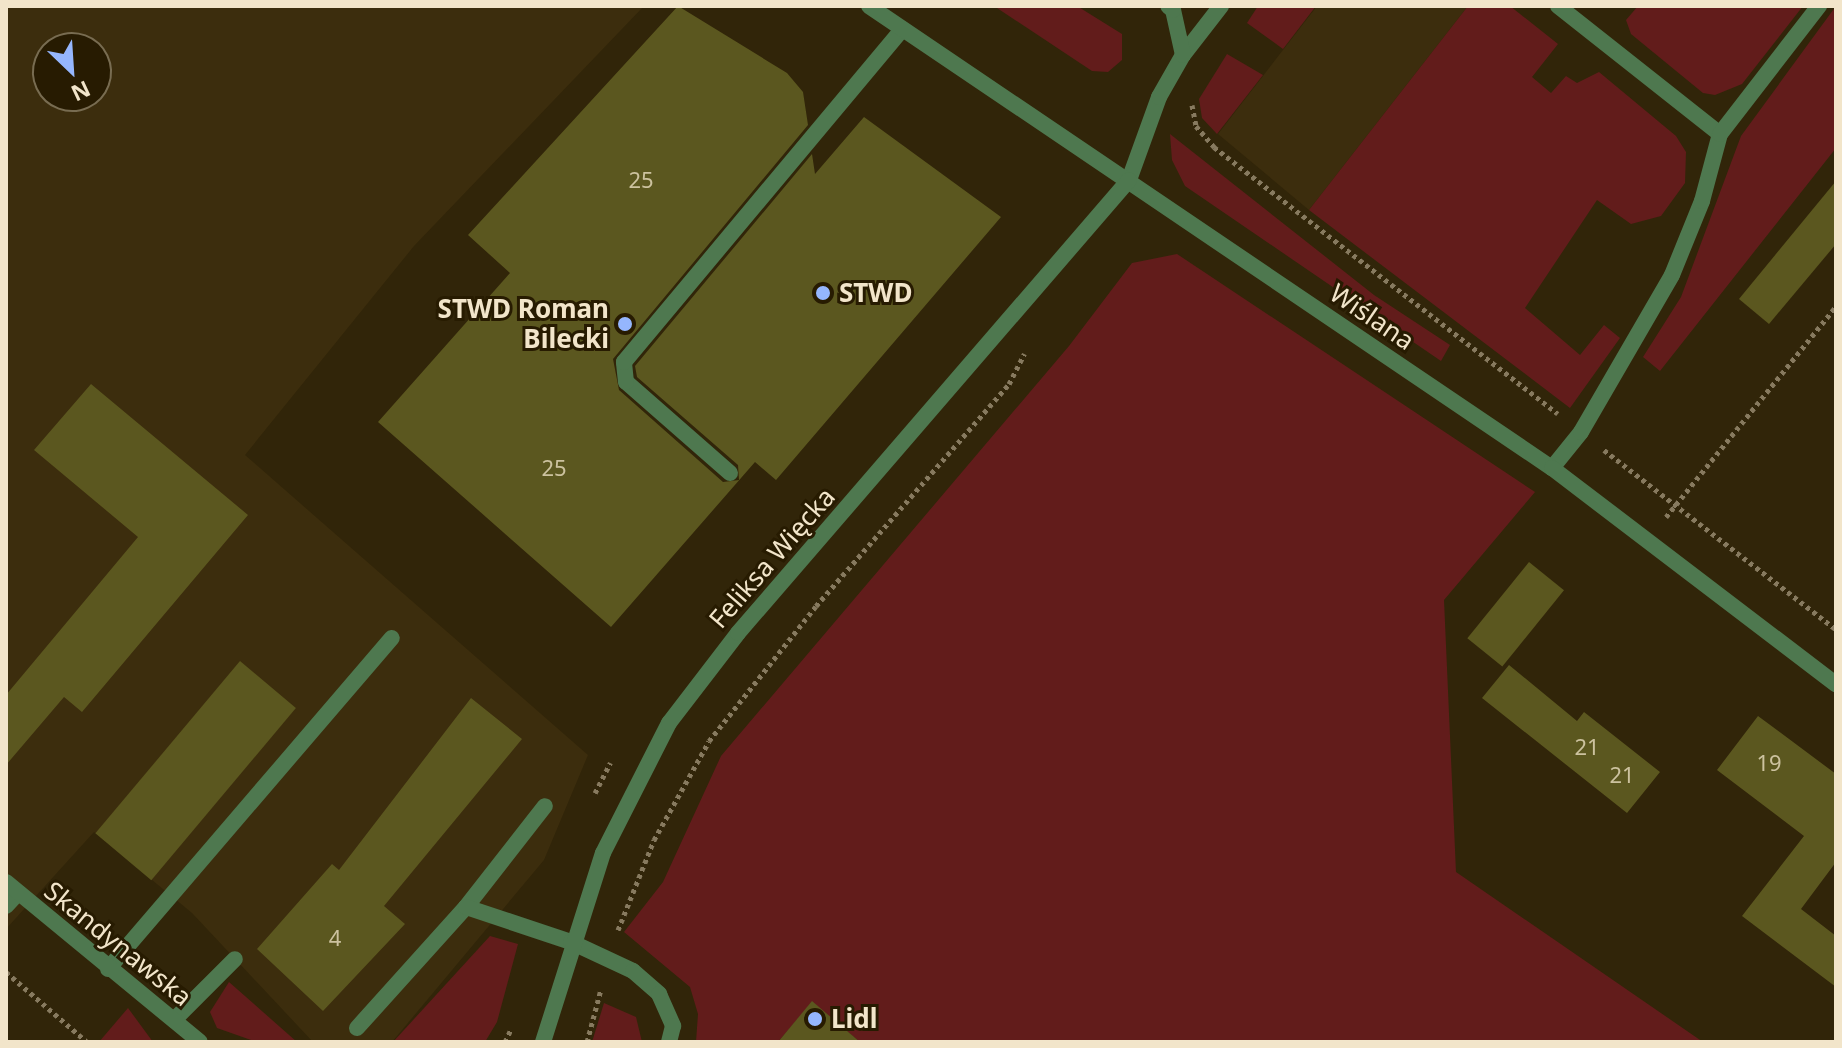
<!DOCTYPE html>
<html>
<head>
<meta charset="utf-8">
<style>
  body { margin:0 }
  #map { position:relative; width:1842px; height:1048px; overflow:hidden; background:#312509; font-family:"Noto Sans",sans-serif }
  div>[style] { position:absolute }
  .built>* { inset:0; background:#3c2d0d }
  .green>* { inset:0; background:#621c1b }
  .building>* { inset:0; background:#5b571f; transform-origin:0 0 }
  .path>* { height:5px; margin-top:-2.5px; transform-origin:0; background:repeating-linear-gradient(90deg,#877a5f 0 4px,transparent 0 8px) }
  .service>* { height:16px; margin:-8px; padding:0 8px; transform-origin:8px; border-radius:8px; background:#4e784f }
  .minor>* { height:16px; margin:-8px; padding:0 8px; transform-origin:8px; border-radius:8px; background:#4e784f }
  .dots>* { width:22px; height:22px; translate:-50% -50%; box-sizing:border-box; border:4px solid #271b01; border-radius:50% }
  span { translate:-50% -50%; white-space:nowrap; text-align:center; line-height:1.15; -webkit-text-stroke:6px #271b01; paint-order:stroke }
  .number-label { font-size:22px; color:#ccc29f }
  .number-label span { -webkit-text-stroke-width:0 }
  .poi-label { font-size:26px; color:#f2e5ca; font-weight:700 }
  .left { translate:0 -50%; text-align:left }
  .right { translate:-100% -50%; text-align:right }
  .street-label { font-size:26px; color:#f2e5ca }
  .frame { position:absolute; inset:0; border:8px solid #f2e5ca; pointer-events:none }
  .north { position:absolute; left:32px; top:32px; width:80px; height:80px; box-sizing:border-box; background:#271b01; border:2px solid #786c51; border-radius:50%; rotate:155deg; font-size:22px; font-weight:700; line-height:32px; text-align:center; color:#f2e5ca }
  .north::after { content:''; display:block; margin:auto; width:28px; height:36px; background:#95b6fd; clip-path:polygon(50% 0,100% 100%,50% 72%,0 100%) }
</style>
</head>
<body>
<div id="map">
  <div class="built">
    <div style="clip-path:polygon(evenodd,6px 6px,644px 6px,414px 246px,245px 455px,588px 755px,544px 860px,392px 1042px,313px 1042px,192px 913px,94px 832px,6px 929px,6px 6px,48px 48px,96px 48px,96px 96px,48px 96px,48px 48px)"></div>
    <div style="clip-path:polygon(1317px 6px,1468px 6px,1309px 210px,1218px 134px)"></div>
  </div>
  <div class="green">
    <div style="clip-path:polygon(994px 6px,1077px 6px,1122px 34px,1122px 60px,1108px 72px,1092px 71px)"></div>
    <div style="clip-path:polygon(1258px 6px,1316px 6px,1283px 49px,1247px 23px)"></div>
    <div style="clip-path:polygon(1468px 6px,1510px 6px,1558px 44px,1532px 77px,1551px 93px,1566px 76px,1577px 83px,1599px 72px,1676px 136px,1686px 152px,1685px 183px,1661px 216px,1631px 224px,1597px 200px,1525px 308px,1580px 355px,1604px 325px,1620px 338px,1570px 408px,1309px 210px)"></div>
    <div style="clip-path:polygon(1638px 6px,1803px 6px,1742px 84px,1715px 95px,1703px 93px,1631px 34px,1626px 20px)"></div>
    <div style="clip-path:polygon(1836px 6px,1836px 148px,1660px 371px,1643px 357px,1681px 297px,1741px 136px)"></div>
    <div style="clip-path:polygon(1227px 54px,1263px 75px,1217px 134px,1202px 118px,1199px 99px)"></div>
    <div style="clip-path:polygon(1170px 134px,1374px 295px,1450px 345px,1441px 361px,1185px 186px,1172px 160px)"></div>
    <div style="clip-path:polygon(1177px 254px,1535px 492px,1444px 600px,1456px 872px,1703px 1042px,860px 1042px,812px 1002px,778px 1042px,696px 1042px,698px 1014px,690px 987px,624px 932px,663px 882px,721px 756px,1069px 346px,1132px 263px)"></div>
    <div style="clip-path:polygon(490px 936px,518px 944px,497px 1022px,485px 1042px,393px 1042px)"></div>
    <div style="clip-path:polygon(229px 982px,297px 1042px,257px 1042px,217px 1028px,210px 1012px)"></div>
    <div style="clip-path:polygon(604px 1003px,636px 1017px,642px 1042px,592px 1042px)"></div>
    <div style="clip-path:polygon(128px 1008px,153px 1042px,99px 1042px)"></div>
  </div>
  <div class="building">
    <div style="clip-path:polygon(678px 6px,787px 73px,803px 92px,808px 125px,613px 359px,619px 390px,723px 482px,739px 480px,738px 465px,637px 377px,635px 366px,812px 154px,815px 174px,864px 117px,1001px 217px,776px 480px,755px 462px,611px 627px,378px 422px,510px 273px,468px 235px)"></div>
    <div style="clip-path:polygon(1836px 181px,1836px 244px,1769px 324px,1739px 299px)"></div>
    <div style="clip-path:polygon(91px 384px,248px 515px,82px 712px,64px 697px,6px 765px,6px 695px,138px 537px,34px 450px)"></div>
    <div style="left:1529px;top:562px;width:45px;height:98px;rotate:39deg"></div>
    <div style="left:240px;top:661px;width:73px;height:225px;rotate:40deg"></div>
    <div style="clip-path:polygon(1509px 665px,1577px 721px,1584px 712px,1660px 772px,1627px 813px,1482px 698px)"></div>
    <div style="clip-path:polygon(471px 698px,522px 739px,384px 906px,405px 924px,323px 1011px,257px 949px,332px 864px,339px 870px)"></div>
    <div style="clip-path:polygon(1758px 716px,1836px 774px,1836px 862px,1801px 909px,1836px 936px,1836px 987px,1742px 916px,1804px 836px,1717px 770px)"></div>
    <div style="clip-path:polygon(812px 1001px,860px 1042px,778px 1042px)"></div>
  </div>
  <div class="path">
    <div style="left:1192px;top:105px;width:21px;rotate:79deg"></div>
    <div style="left:1196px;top:126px;width:28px;rotate:49deg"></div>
    <div style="left:1214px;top:147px;width:435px;rotate:37.8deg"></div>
    <div style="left:1604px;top:450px;width:293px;rotate:37.7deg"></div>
    <div style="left:1666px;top:517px;width:271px;rotate:-51.1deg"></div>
    <div style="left:595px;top:793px;width:34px;rotate:-63deg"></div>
    <div style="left:618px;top:930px;width:97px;rotate:-68.2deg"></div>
    <div style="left:654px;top:840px;width:113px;rotate:-60.9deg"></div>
    <div style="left:709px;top:741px;width:172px;rotate:-51.6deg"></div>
    <div style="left:816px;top:606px;width:294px;rotate:-49deg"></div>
    <div style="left:1009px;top:384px;width:34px;rotate:-63deg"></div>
    <div style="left:6px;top:972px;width:107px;rotate:40.8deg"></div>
    <div style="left:505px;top:1042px;width:14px;rotate:-65deg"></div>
    <div style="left:587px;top:1042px;width:55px;rotate:-75.2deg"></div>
  </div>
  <div class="service">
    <div style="left:1558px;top:6px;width:206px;rotate:38.3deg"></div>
    <div style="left:1183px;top:55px;width:62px;rotate:-52.2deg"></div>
    <div style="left:1129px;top:180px;width:88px;rotate:-70.1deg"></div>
    <div style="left:1159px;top:97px;width:48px;rotate:-60.3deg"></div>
    <div style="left:1183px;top:55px;width:46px;rotate:-102.5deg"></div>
    <div style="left:1173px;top:10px;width:6px;rotate:-141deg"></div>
    <div style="left:1552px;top:468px;width:46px;rotate:-51.1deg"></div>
    <div style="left:1581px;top:432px;width:181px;rotate:-59.9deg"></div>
    <div style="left:1672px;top:275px;width:80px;rotate:-67.9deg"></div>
    <div style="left:1702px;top:201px;width:69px;rotate:-75deg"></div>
    <div style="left:1720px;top:134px;width:162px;rotate:-52.3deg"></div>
    <div style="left:730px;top:473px;width:138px;rotate:-138.8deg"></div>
    <div style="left:626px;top:382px;width:20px;rotate:-96deg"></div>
    <div style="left:624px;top:362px;width:434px;rotate:-50.1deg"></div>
    <div style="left:6px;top:906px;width:18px;rotate:-47deg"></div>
    <div style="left:466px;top:907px;width:128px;rotate:-52deg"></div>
    <div style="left:108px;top:969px;width:436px;rotate:-49.4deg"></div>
    <div style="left:174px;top:1020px;width:86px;rotate:-45deg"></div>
    <div style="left:357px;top:1028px;width:163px;rotate:-48deg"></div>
    <div style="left:466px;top:907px;width:111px;rotate:18.4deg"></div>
    <div style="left:571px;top:942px;width:68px;rotate:25.1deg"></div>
    <div style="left:633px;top:971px;width:35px;rotate:41deg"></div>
    <div style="left:659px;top:994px;width:35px;rotate:66deg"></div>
    <div style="left:673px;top:1026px;width:16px;rotate:104deg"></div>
  </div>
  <div class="minor">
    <div style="left:869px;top:6px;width:825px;rotate:34.08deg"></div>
    <div style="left:1552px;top:468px;width:357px;rotate:37.3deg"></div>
    <div style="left:6px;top:882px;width:251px;rotate:39.5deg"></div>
    <div style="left:543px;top:1042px;width:198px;rotate:-72.4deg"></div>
    <div style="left:603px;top:853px;width:146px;rotate:-63.1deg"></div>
    <div style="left:669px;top:723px;width:113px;rotate:-52.5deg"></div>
    <div style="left:738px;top:633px;width:598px;rotate:-49.2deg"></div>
  </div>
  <div class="dots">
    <div style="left:823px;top:293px;background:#95b6fd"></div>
    <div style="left:625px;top:324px;background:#95b6fd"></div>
    <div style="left:815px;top:1019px;background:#95b6fd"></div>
  </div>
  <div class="number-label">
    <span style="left:641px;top:180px">25</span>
    <span style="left:554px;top:468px">25</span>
    <span style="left:1587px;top:747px">21</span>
    <span style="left:1769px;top:763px">19</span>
    <span style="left:1622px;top:775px">21</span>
    <span style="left:335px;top:938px">4</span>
  </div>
  <div class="poi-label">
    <span class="left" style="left:839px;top:293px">STWD</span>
    <span class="right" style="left:609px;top:324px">STWD Roman<br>Bilecki</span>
    <span class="left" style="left:831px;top:1019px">Lidl</span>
  </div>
  <div class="street-label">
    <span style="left:1372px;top:317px;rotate:34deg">Wiślana</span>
    <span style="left:772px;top:558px;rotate:-49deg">Feliksa Więcka</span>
    <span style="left:118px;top:944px;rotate:39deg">Skandynawska</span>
  </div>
  <div class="frame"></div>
  <div class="north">N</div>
</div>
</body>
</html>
